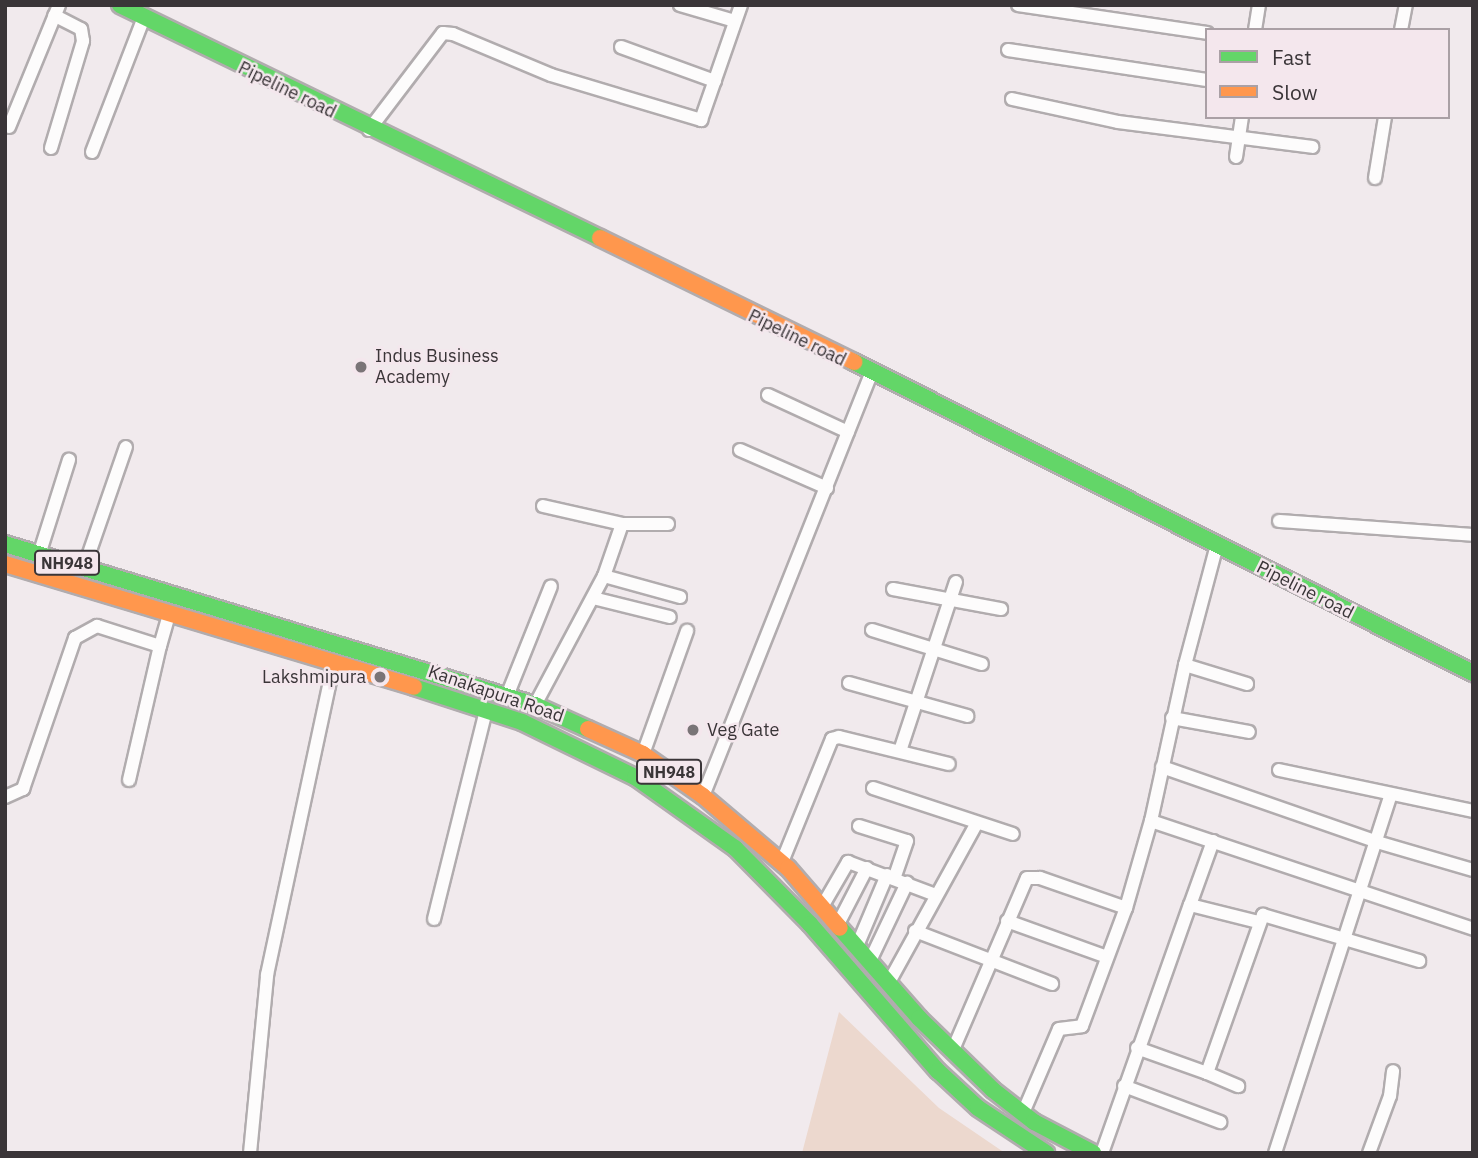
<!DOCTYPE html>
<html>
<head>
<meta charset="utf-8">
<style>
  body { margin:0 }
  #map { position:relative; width:1478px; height:1158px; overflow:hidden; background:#f1eaed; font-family:"IBM Plex Sans",sans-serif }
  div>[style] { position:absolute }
  .green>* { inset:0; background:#ecd8ce }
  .roads { filter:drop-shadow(2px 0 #b1acae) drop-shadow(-2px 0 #b1acae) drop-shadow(0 2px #b1acae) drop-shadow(0 -2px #b1acae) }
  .street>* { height:12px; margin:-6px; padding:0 6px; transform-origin:6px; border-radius:6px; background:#fdfcfc }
  .fast>* { height:16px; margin:-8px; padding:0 8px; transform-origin:8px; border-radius:8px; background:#63d668 }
  .slow>* { height:16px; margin:-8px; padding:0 8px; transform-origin:8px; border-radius:8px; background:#ff974d }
  .dots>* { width:19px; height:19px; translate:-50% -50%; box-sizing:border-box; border:4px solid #f4e7ed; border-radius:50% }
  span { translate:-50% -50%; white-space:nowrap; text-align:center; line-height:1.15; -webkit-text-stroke:5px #f4e7ed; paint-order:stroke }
  .shield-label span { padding:2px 5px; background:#f4e7ed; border:2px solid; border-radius:5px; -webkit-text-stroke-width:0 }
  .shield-label { font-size:16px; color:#3a3538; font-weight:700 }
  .street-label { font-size:18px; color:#3a3538 }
  .poi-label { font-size:18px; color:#3a3538 }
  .left { translate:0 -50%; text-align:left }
  .right { translate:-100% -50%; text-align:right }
  .frame { position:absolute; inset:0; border:7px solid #3a3538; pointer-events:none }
  .legend { position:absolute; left:1205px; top:28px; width:245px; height:91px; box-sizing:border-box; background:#f4e7ed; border:2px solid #aaa0a5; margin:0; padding:9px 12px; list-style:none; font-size:21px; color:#3a3538 }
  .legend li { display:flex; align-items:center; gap:14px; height:35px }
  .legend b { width:35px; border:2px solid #aaa0a5 }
</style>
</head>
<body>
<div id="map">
  <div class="green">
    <div style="clip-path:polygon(839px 1012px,939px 1108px,1005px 1153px,802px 1153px)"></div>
  </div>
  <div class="roads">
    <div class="street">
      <div style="left:680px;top:5px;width:57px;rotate:16.2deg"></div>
      <div style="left:1018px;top:5px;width:191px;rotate:8.4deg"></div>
      <div style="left:1255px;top:30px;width:25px;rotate:-81deg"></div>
      <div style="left:1401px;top:30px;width:25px;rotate:-79deg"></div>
      <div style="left:621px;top:47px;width:100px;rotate:19.9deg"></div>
      <div style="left:1008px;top:50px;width:201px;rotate:8.6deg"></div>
      <div style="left:1012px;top:99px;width:108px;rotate:12.2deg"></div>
      <div style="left:1118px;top:122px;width:196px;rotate:7.3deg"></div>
      <div style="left:9px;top:127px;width:132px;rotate:-67.7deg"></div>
      <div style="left:369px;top:130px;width:122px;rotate:-52.7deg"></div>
      <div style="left:443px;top:33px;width:10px;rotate:6deg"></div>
      <div style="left:453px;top:34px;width:106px;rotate:22.7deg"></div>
      <div style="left:551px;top:75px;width:157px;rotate:16.7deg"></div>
      <div style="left:701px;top:120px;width:122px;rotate:-70.8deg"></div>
      <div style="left:51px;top:148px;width:112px;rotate:-73.3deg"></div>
      <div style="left:83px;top:41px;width:12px;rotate:-99deg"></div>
      <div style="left:81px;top:29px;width:30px;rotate:-153deg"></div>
      <div style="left:92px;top:152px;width:142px;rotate:-68.9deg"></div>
      <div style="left:1236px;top:157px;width:40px;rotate:-81.5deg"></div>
      <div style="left:1375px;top:178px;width:62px;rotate:-80.7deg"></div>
      <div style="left:768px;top:395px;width:88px;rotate:24.8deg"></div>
      <div style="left:740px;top:450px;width:95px;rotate:23.6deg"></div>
      <div style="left:543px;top:506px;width:81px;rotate:12.8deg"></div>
      <div style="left:622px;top:524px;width:46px"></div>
      <div style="left:1279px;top:521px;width:195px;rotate:4.1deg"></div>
      <div style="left:39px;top:555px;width:100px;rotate:-72.5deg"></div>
      <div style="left:84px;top:568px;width:128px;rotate:-70.9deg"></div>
      <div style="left:604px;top:576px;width:79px;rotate:15.4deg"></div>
      <div style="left:893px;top:589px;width:110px;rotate:10.5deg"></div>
      <div style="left:593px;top:598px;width:79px;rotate:13.9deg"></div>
      <div style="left:872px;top:630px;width:115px;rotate:17.2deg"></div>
      <div style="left:1185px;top:665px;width:65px;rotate:17deg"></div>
      <div style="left:849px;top:683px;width:123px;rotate:15.6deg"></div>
      <div style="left:507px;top:696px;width:118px;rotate:-68.2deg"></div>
      <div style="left:535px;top:705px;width:146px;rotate:-61.9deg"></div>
      <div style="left:604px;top:576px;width:55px;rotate:-70.9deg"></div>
      <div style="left:1172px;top:718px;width:78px;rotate:10.3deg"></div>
      <div style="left:900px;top:751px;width:178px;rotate:-71.7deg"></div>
      <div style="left:643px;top:754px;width:131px;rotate:-70.3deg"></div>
      <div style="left:1162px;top:767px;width:228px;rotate:19.2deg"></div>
      <div style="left:1377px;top:842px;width:100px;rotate:16.3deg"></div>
      <div style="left:1279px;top:770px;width:198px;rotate:11.9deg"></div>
      <div style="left:129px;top:780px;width:138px;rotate:-77deg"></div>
      <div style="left:873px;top:788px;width:147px;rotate:18.2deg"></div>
      <div style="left:703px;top:796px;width:454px;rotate:-68.3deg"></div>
      <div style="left:5px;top:797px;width:20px;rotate:-24deg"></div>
      <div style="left:23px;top:789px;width:160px;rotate:-71deg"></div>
      <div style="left:75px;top:638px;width:25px;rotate:-29deg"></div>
      <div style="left:97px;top:626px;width:66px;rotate:17.6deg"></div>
      <div style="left:160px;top:646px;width:35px;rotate:-74deg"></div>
      <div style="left:1151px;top:821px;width:340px;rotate:18.5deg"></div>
      <div style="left:859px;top:826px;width:50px;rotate:17.4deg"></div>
      <div style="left:907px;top:841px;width:40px;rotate:108.9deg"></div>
      <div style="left:782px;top:862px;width:133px;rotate:-67.9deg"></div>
      <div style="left:832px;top:739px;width:7px;rotate:-16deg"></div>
      <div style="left:839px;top:737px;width:113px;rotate:13.8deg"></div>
      <div style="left:823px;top:905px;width:50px;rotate:-59.8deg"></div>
      <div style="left:848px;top:862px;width:94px;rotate:20.6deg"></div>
      <div style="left:1190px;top:905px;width:68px;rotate:-70.2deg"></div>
      <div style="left:434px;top:919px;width:214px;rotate:-76deg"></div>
      <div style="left:1007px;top:921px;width:106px;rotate:19.8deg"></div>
      <div style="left:838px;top:924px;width:63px;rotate:-62.6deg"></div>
      <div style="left:915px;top:931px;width:147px;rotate:21.1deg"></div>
      <div style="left:857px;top:946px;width:77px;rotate:-67.1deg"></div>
      <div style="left:869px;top:963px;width:89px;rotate:-64.6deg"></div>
      <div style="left:888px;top:984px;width:184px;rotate:-61.1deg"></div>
      <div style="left:1137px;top:1048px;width:74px;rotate:19.7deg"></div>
      <div style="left:1207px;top:1073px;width:168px;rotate:-70.5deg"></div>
      <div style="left:1263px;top:915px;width:163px;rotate:16.4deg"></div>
      <div style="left:952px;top:1052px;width:189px;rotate:-66.7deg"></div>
      <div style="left:1027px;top:878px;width:13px"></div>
      <div style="left:1040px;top:878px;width:91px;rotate:19.2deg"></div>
      <div style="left:1207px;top:1073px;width:34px;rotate:23deg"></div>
      <div style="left:1124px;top:1086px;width:103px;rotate:20.6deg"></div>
      <div style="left:1023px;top:1113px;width:91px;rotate:-66.8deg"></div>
      <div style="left:1059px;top:1029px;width:23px;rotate:-7deg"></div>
      <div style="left:1082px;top:1026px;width:126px;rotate:-69.6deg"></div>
      <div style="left:1126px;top:908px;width:91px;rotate:-74deg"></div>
      <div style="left:1151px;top:821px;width:160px;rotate:-77.7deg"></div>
      <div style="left:1185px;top:665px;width:124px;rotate:-75.1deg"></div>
      <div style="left:250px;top:1153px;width:179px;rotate:-84.5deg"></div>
      <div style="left:267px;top:975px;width:319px;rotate:-77.9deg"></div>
      <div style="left:1102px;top:1153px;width:263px;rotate:-70.5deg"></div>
      <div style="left:1190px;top:905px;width:70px;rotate:14deg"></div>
      <div style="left:1275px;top:1153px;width:374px;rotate:-72.1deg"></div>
      <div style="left:1369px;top:1153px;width:61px;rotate:-69.8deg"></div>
      <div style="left:1390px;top:1096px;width:25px;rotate:-83deg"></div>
    </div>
    <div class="fast">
      <div style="left:120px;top:5px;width:534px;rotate:25.89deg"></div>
      <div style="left:854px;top:362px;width:693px;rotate:26.68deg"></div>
      <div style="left:5px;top:544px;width:554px;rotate:16.9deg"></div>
      <div style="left:535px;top:705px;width:58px;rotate:24.4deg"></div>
      <div style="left:414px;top:687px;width:114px;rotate:18deg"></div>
      <div style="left:522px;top:722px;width:126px;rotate:26deg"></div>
      <div style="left:635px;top:777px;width:123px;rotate:35.4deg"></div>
      <div style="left:735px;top:848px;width:107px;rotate:45.4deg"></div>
      <div style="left:810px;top:924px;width:195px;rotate:49deg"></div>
      <div style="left:938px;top:1071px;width:54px;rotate:42.8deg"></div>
      <div style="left:978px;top:1108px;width:82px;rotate:33.5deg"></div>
      <div style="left:840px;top:928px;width:120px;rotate:48.7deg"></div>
      <div style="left:919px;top:1018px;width:103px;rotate:44.2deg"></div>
      <div style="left:993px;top:1090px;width:52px;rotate:38deg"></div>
      <div style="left:1034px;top:1122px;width:67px;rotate:27.7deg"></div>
    </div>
    <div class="slow">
      <div style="left:600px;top:238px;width:283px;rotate:26deg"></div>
      <div style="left:5px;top:564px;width:427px;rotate:16.7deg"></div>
      <div style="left:588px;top:729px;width:60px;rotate:24.4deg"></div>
      <div style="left:643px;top:754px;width:73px;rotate:35deg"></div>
      <div style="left:703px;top:796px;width:111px;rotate:40.3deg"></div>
      <div style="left:788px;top:868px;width:79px;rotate:49.1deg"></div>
    </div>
  </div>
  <div class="dots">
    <div style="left:361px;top:367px;background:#7a7477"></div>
    <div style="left:380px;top:677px;background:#7a7477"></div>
    <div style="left:693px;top:730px;background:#7a7477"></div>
  </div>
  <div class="shield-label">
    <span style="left:67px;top:563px">NH948</span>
    <span style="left:669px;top:772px">NH948</span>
  </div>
  <div class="street-label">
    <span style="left:287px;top:90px;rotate:26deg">Pipeline road</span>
    <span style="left:797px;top:338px;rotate:26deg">Pipeline road</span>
    <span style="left:1305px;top:590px;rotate:27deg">Pipeline road</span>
    <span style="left:496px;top:694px;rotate:19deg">Kanakapura Road</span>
  </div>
  <div class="poi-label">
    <span class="left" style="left:375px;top:367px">Indus Business<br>Academy</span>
    <span class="right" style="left:366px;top:677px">Lakshmipura</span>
    <span class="left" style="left:707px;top:730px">Veg Gate</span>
  </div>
  <div class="frame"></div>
  <ul class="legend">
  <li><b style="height:9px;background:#63d668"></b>Fast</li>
  <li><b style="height:9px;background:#ff974d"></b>Slow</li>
  </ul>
</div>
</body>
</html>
